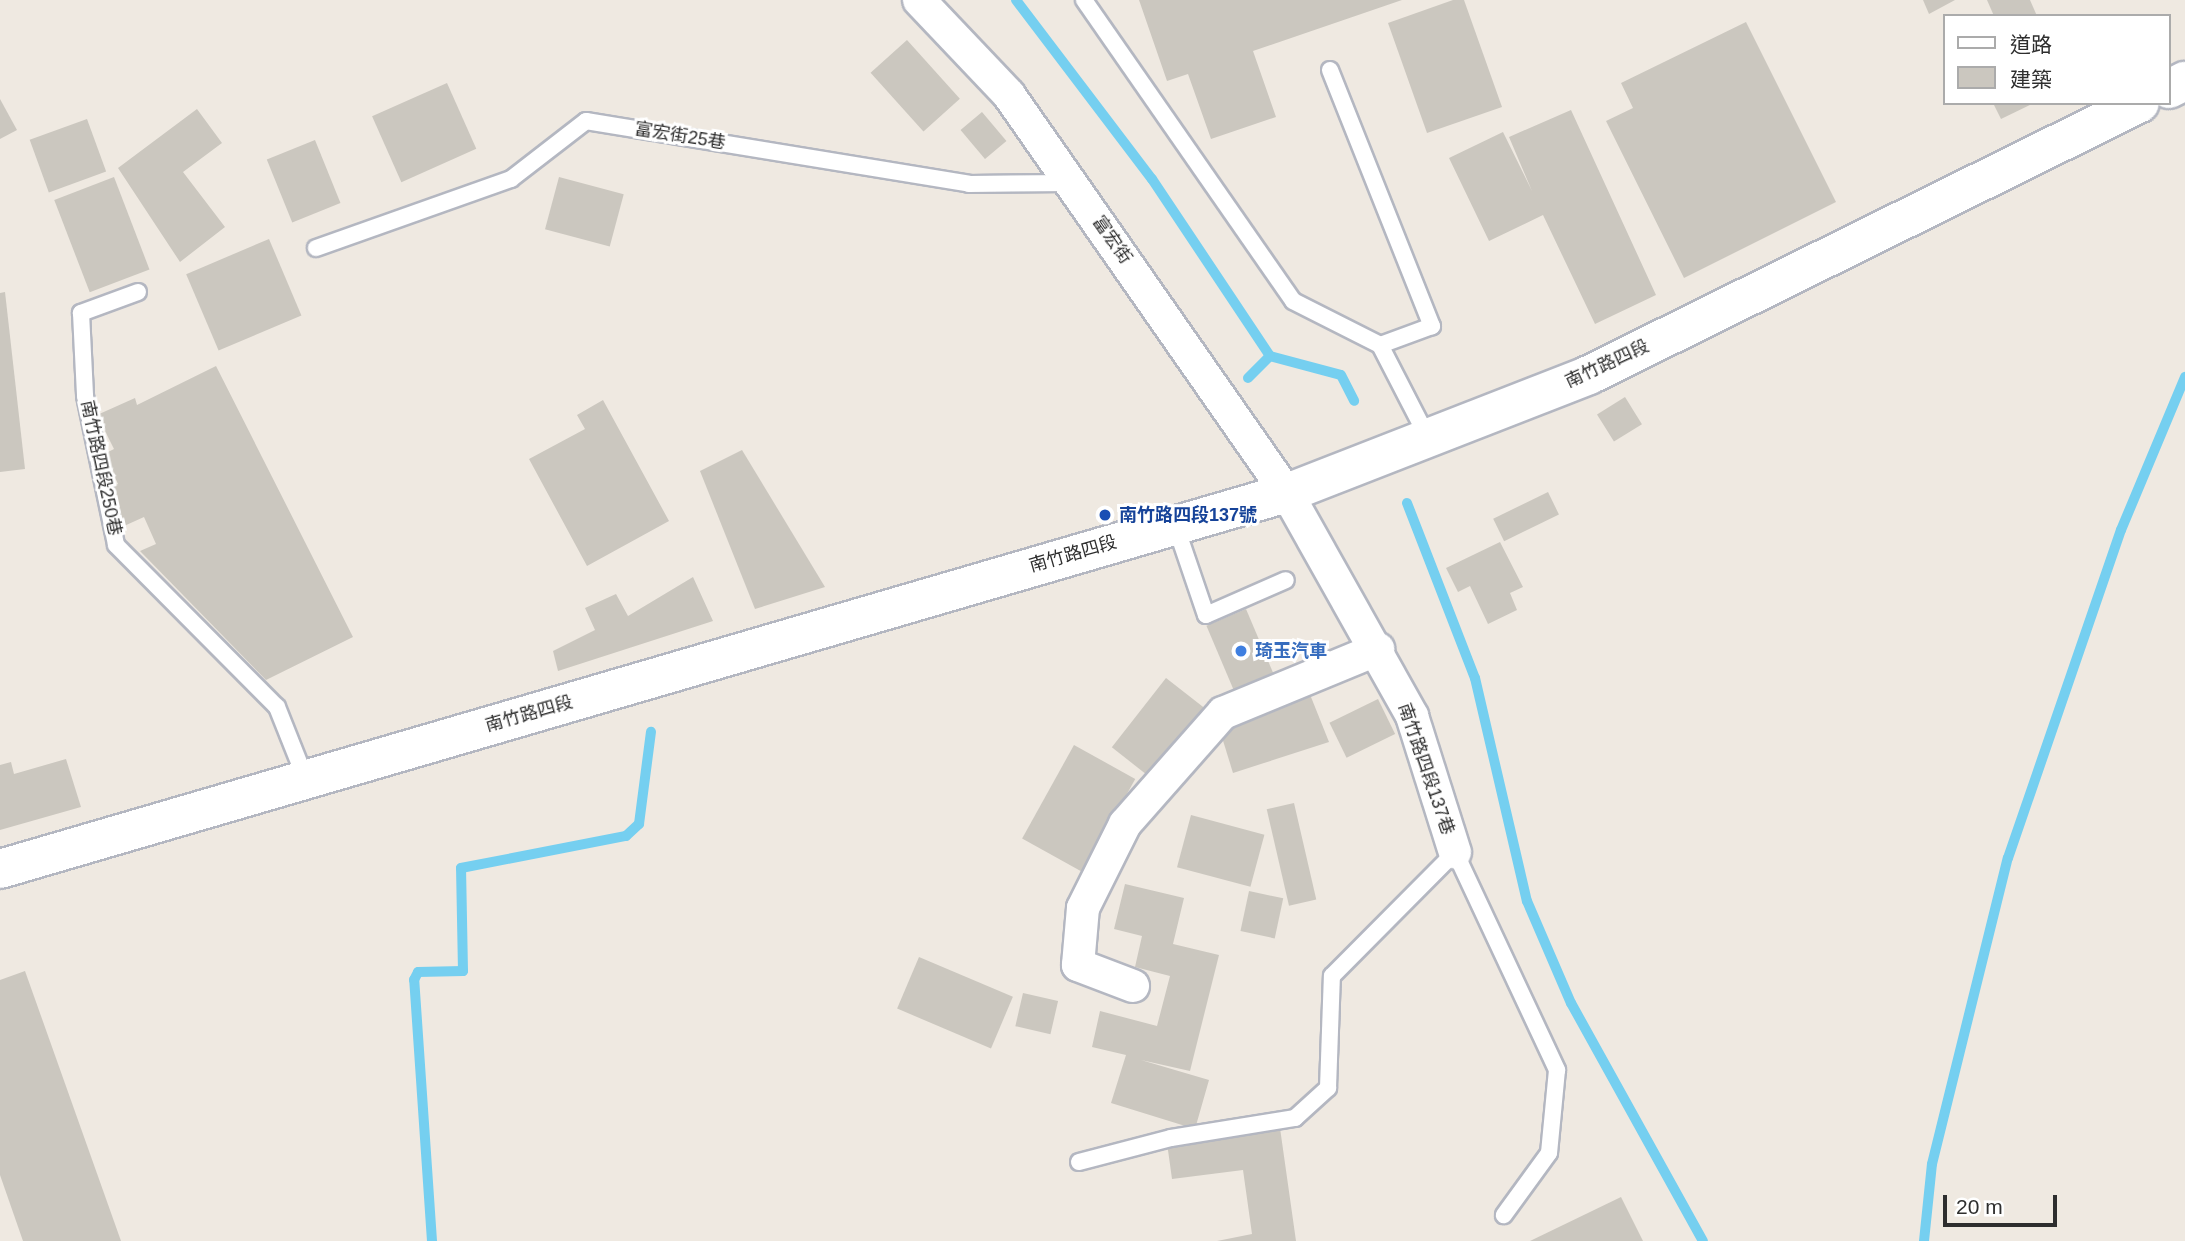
<!DOCTYPE html>
<html>
<head>
<meta charset="utf-8">
<style>
  body { margin:0 }
  #map { position:relative; width:2185px; height:1241px; overflow:hidden; background:#efe9e1; font-family:Helvetica,"Noto Sans TC",sans-serif }
  div>[style] { position:absolute }
  .stream>* { height:10px; margin:-5px; padding:0 5px; transform-origin:5px; border-radius:5px; background:#75cff0 }
  .building>* { inset:0; background:#cbc7bf; transform-origin:0 0 }
  .roads { filter:drop-shadow(2px 0 #b4b7c1) drop-shadow(-2px 0 #b4b7c1) drop-shadow(0 2px #b4b7c1) drop-shadow(0 -2px #b4b7c1) }
  .lane>* { height:16px; margin:-8px; padding:0 8px; transform-origin:8px; border-radius:8px; background:#fff }
  .street>* { height:32px; margin:-16px; padding:0 16px; transform-origin:16px; border-radius:16px; background:#fff }
  .secondary>* { height:38px; margin:-19px; padding:0 19px; transform-origin:19px; border-radius:19px; background:#fff }
  .dots>* { width:19px; height:19px; translate:-50% -50%; box-sizing:border-box; border:4px solid #fff; border-radius:50% }
  span { translate:-50% -50%; white-space:nowrap; text-align:center; line-height:1.15; -webkit-text-stroke:6px #fff; paint-order:stroke }
  .street-label { font-size:18px; color:#2e2e2e }
  .transit-label { font-size:18px; color:#164399; font-weight:700 }
  .left { translate:0 -50%; text-align:left }
  .shop-label { font-size:18px; color:#366cbe; font-weight:700 }
  .legend { position:absolute; left:1943px; top:14px; width:228px; height:91px; box-sizing:border-box; background:#fff; border:2px solid #ababab; margin:0; padding:9px 12px; list-style:none; font-size:21px; color:#2e2e2e }
  .legend li { display:flex; align-items:center; gap:14px; height:35px }
  .legend b { width:35px; border:2px solid #ababab }
  .scale { position:absolute; left:1943px; top:1195px; width:114px; height:32px; box-sizing:border-box; border:4px solid #2e2e2e; border-top:0; padding-left:9px; font-size:21px; line-height:24px; white-space:nowrap; color:#2e2e2e; -webkit-text-stroke:5px #fff; paint-order:stroke }
</style>
</head>
<body>
<div id="map">
  <div class="stream">
    <div style="left:1016px;top:0;width:225px;rotate:52.8deg"></div>
    <div style="left:1152px;top:179px;width:213px;rotate:56.3deg"></div>
    <div style="left:1270px;top:356px;width:73px;rotate:15deg"></div>
    <div style="left:1341px;top:375px;width:29px;rotate:63deg"></div>
    <div style="left:1248px;top:378px;width:31px;rotate:-45deg"></div>
    <div style="left:1407px;top:503px;width:188px;rotate:68.8deg"></div>
    <div style="left:1475px;top:678px;width:229px;rotate:76.9deg"></div>
    <div style="left:1527px;top:901px;width:111px;rotate:66.7deg"></div>
    <div style="left:1571px;top:1003px;width:272px;rotate:61deg"></div>
    <div style="left:432px;top:1241px;width:262px;rotate:-93.9deg"></div>
    <div style="left:414px;top:980px;width:9px;rotate:-63deg"></div>
    <div style="left:418px;top:972px;width:45px;rotate:-1.3deg"></div>
    <div style="left:463px;top:971px;width:103px;rotate:-91.1deg"></div>
    <div style="left:461px;top:868px;width:168px;rotate:-11deg"></div>
    <div style="left:626px;top:836px;width:18px;rotate:-43deg"></div>
    <div style="left:639px;top:824px;width:93px;rotate:-82.6deg"></div>
    <div style="left:1924px;top:1241px;width:77px;rotate:-84.1deg"></div>
    <div style="left:1932px;top:1164px;width:315px;rotate:-76.1deg"></div>
    <div style="left:2008px;top:858px;width:347px;rotate:-71deg"></div>
    <div style="left:2121px;top:530px;width:166px;rotate:-67.3deg"></div>
  </div>
  <div class="building">
    <div style="clip-path:polygon(1139px 0,1402px 0,1253px 51px,1276px 117px,1211px 139px,1188px 74px,1167px 81px)"></div>
    <div style="clip-path:polygon(1453px 0,1464px 0,1502px 107px,1427px 133px,1388px 23px)"></div>
    <div style="clip-path:polygon(1923px 0,1955px 0,1929px 14px)"></div>
    <div style="clip-path:polygon(1987px 0,2030px 0,2037px 16px,1994px 16px)"></div>
    <div style="clip-path:polygon(1746px 22px,1836px 202px,1684px 278px,1606px 121px,1633px 108px,1621px 83px)"></div>
    <div style="left:907px;top:40px;width:79px;height:49px;rotate:48deg"></div>
    <div style="left:447px;top:83px;width:72px;height:82px;rotate:66deg"></div>
    <div style="clip-path:polygon(0 99px,17px 130px,0 139px)"></div>
    <div style="clip-path:polygon(1993px 103px,2034px 103px,2001px 119px)"></div>
    <div style="clip-path:polygon(197px 109px,222px 143px,183px 172px,225px 227px,180px 262px,118px 168px)"></div>
    <div style="clip-path:polygon(1571px 110px,1656px 295px,1595px 324px,1543px 215px,1489px 241px,1449px 158px,1503px 132px,1532px 191px,1509px 137px)"></div>
    <div style="left:982px;top:112px;width:38px;height:28px;rotate:50deg"></div>
    <div style="left:87px;top:119px;width:56px;height:61px;rotate:70deg"></div>
    <div style="left:315px;top:140px;width:68px;height:52px;rotate:68deg"></div>
    <div style="left:114px;top:177px;width:99px;height:64px;rotate:69deg"></div>
    <div style="left:559px;top:177px;width:67px;height:54px;rotate:15deg"></div>
    <div style="left:269px;top:239px;width:83px;height:90px;rotate:67deg"></div>
    <div style="clip-path:polygon(5px 292px,25px 469px,0 472px,0 293px)"></div>
    <div style="clip-path:polygon(216px 366px,353px 637px,266px 680px,140px 551px,156px 544px,144px 517px,124px 526px,106px 489px,118px 484px,104px 454px,114px 449px,97px 415px,135px 398px,137px 405px)"></div>
    <div style="left:1625px;top:397px;width:32px;height:33px;rotate:58deg"></div>
    <div style="clip-path:polygon(603px 400px,669px 521px,587px 566px,529px 459px,585px 429px,577px 415px)"></div>
    <div style="clip-path:polygon(742px 450px,825px 587px,755px 609px,700px 471px)"></div>
    <div style="left:1548px;top:492px;width:25px;height:61px;rotate:64deg"></div>
    <div style="clip-path:polygon(1500px 542px,1523px 587px,1510px 593px,1517px 610px,1488px 624px,1470px 586px,1458px 592px,1446px 568px)"></div>
    <div style="clip-path:polygon(693px 577px,713px 621px,558px 671px,553px 651px,595px 630px,585px 608px,616px 594px,628px 616px)"></div>
    <div style="left:1246px;top:609px;width:73px;height:43px;rotate:67deg"></div>
    <div style="left:1166px;top:678px;width:48px;height:88px;rotate:38deg"></div>
    <div style="clip-path:polygon(1309px 692px,1329px 742px,1233px 773px,1221px 734px)"></div>
    <div style="left:1378px;top:699px;width:39px;height:54px;rotate:64deg"></div>
    <div style="left:1074px;top:745px;width:70px;height:107px;rotate:29deg"></div>
    <div style="clip-path:polygon(66px 759px,81px 807px,0 830px,0 765px,11px 762px,14px 774px)"></div>
    <div style="left:1294px;top:803px;width:99px;height:28px;rotate:77deg"></div>
    <div style="left:1191px;top:815px;width:76px;height:54px;rotate:15deg"></div>
    <div style="clip-path:polygon(1125px 884px,1184px 898px,1173px 944px,1219px 955px,1190px 1071px,1141px 1060px,1209px 1080px,1195px 1129px,1111px 1103px,1126px 1055px,1092px 1047px,1100px 1011px,1157px 1026px,1170px 976px,1135px 967px,1142px 936px,1114px 929px)"></div>
    <div style="left:1249px;top:891px;width:35px;height:41px;rotate:12deg"></div>
    <div style="left:919px;top:957px;width:102px;height:56px;rotate:23deg"></div>
    <div style="clip-path:polygon(25px 971px,121px 1241px,23px 1241px,0 1175px,0 980px)"></div>
    <div style="left:1023px;top:993px;width:36px;height:34px;rotate:13deg"></div>
    <div style="clip-path:polygon(1280px 1128px,1296px 1241px,1217px 1241px,1252px 1234px,1243px 1170px,1172px 1179px,1167px 1143px)"></div>
    <div style="clip-path:polygon(1621px 1197px,1643px 1241px,1530px 1241px)"></div>
  </div>
  <div class="roads">
    <div class="lane">
      <div style="left:1084px;top:0;width:366px;rotate:55.2deg"></div>
      <div style="left:1293px;top:301px;width:97px;rotate:26.8deg"></div>
      <div style="left:1380px;top:345px;width:105px;rotate:62.7deg"></div>
      <div style="left:1330px;top:70px;width:276px;rotate:68.3deg"></div>
      <div style="left:1432px;top:326px;width:55px;rotate:159.9deg"></div>
      <div style="left:316px;top:248px;width:207px;rotate:-19.5deg"></div>
      <div style="left:511px;top:179px;width:95px;rotate:-37.7deg"></div>
      <div style="left:586px;top:121px;width:388px;rotate:9.3deg"></div>
      <div style="left:969px;top:184px;width:101px;rotate:-0.6deg"></div>
      <div style="left:138px;top:292px;width:61px;rotate:159.8deg"></div>
      <div style="left:81px;top:313px;width:83px;rotate:87.2deg"></div>
      <div style="left:85px;top:396px;width:152px;rotate:78.2deg"></div>
      <div style="left:116px;top:545px;width:228px;rotate:45.2deg"></div>
      <div style="left:277px;top:707px;width:79px;rotate:68.3deg"></div>
      <div style="left:1175px;top:524px;width:96px;rotate:71.2deg"></div>
      <div style="left:1206px;top:615px;width:87px;rotate:-23.6deg"></div>
      <div style="left:1079px;top:1162px;width:95px;rotate:-14.6deg"></div>
      <div style="left:1171px;top:1138px;width:126px;rotate:-9.2deg"></div>
      <div style="left:1295px;top:1118px;width:45px;rotate:-42.3deg"></div>
      <div style="left:1328px;top:1088px;width:112px;rotate:-88deg"></div>
      <div style="left:1332px;top:976px;width:175px;rotate:-45.2deg"></div>
      <div style="left:1455px;top:852px;width:241px;rotate:64.9deg"></div>
      <div style="left:1557px;top:1070px;width:83px;rotate:95.5deg"></div>
      <div style="left:1549px;top:1153px;width:77px;rotate:126deg"></div>
    </div>
    <div class="street">
      <div style="left:919px;top:0;width:131px;rotate:46.5deg"></div>
      <div style="left:1009px;top:95px;width:485px;rotate:55.1deg"></div>
      <div style="left:1287px;top:493px;width:256px;rotate:60.7deg"></div>
      <div style="left:1412px;top:716px;width:143px;rotate:72.5deg"></div>
      <div style="left:1133px;top:986px;width:59px;rotate:-159.1deg"></div>
      <div style="left:1078px;top:965px;width:57px;rotate:-85deg"></div>
      <div style="left:1083px;top:908px;width:94px;rotate:-63.4deg"></div>
      <div style="left:1125px;top:824px;width:148px;rotate:-48.6deg"></div>
      <div style="left:1223px;top:713px;width:168px;rotate:-22.4deg"></div>
    </div>
    <div class="secondary">
      <div style="left:2169px;top:89px;width:18px;rotate:-27deg"></div>
      <div style="left:0;top:869px;width:1341px;rotate:-16.29deg"></div>
      <div style="left:1287px;top:493px;width:324px;rotate:-21.3deg"></div>
      <div style="left:1589px;top:375px;width:614px;rotate:-26.27deg"></div>
    </div>
  </div>
  <div class="dots">
    <div style="left:1105px;top:515px;background:#1a4fb4"></div>
    <div style="left:1241px;top:651px;background:#3f7fe0"></div>
  </div>
  <div class="street-label">
    <span style="left:680px;top:136px;rotate:9deg">富宏街25巷</span>
    <span style="left:1112px;top:240px;rotate:55deg">富宏街</span>
    <span style="left:1607px;top:364px;rotate:-25deg">南竹路四段</span>
    <span style="left:101px;top:468px;rotate:78deg">南竹路四段250巷</span>
    <span style="left:1073px;top:554px;rotate:-16deg">南竹路四段</span>
    <span style="left:529px;top:714px;rotate:-16deg">南竹路四段</span>
    <span style="left:1426px;top:769px;rotate:71deg">南竹路四段137巷</span>
  </div>
  <div class="transit-label">
    <span class="left" style="left:1119px;top:515px">南竹路四段137號</span>
  </div>
  <div class="shop-label">
    <span class="left" style="left:1255px;top:651px">琦玉汽車</span>
  </div>
  <ul class="legend">
  <li><b style="height:9px;background:#fff"></b>道路</li>
  <li><b style="height:19px;background:#cbc7bf"></b>建築</li>
  </ul>
  <div class="scale">20 m</div>
</div>
</body>
</html>
